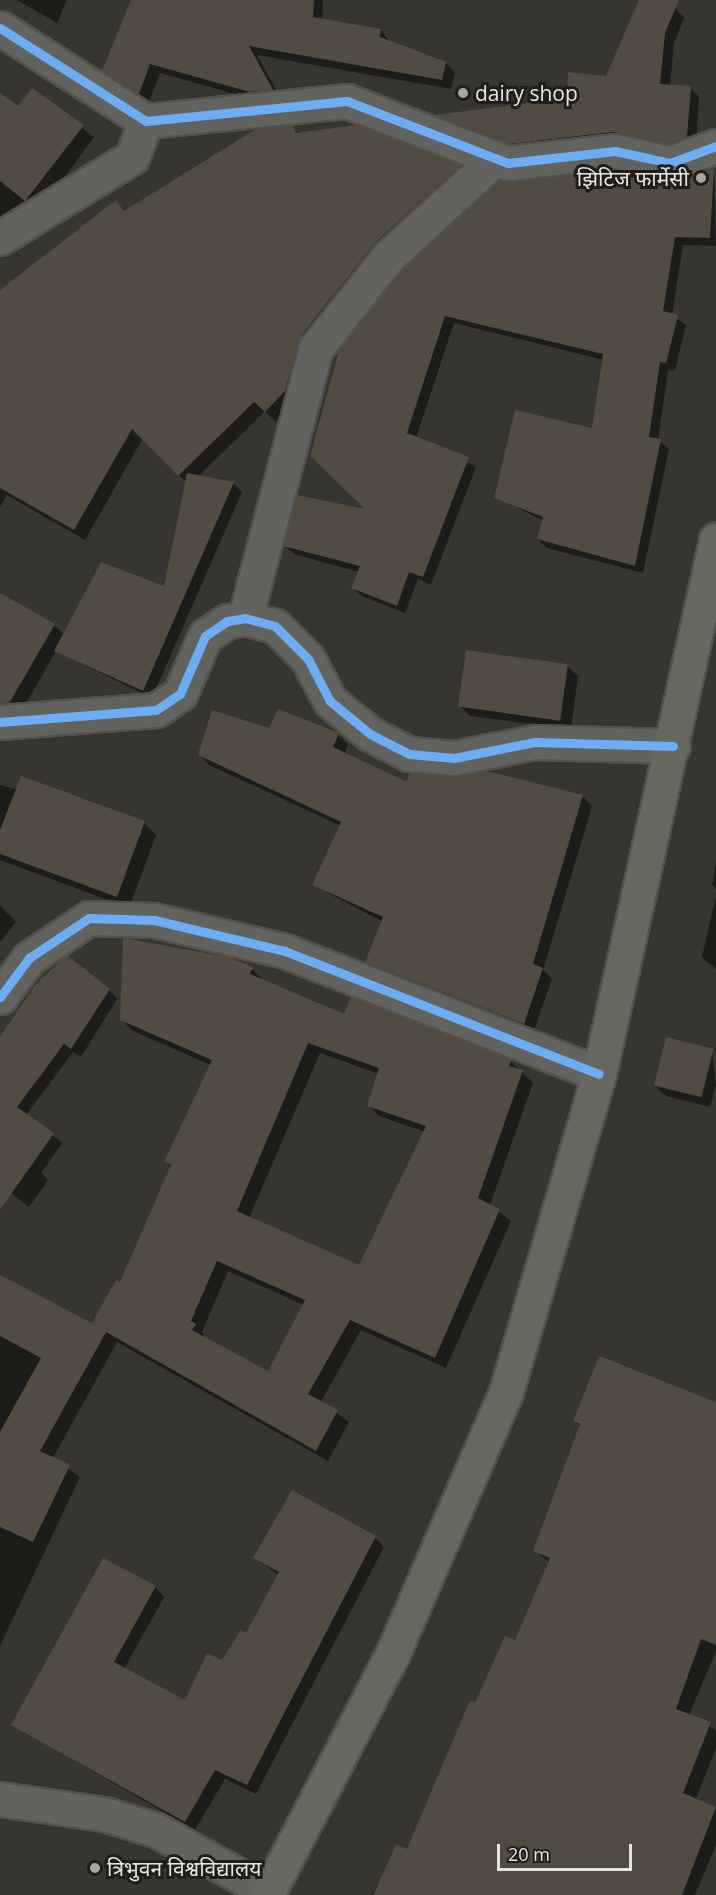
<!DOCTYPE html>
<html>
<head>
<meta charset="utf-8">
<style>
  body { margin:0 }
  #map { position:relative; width:716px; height:1895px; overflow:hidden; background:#363530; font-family:"Open Sans","Noto Sans Devanagari",sans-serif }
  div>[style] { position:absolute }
  .shadow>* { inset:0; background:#0007 }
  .building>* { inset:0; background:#524b41; transform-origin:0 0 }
  .roads { filter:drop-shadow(2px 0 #52514c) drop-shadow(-2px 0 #52514c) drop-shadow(0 2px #52514c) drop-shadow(0 -2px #52514c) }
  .minor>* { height:33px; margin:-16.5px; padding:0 16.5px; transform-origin:16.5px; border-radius:16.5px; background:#62625e }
  .secondary>* { height:33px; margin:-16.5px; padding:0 16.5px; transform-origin:16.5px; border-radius:16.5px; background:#66675f }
  .cycleway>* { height:9px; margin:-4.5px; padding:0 4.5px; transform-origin:4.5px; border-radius:4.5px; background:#6dadf4 }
  .dots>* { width:16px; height:16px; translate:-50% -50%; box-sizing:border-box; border:3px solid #1f1e1a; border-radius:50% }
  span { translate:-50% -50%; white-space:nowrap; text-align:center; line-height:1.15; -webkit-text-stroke:6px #1f1e1a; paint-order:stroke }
  .poi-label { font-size:21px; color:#e7e5df }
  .left { translate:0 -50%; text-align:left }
  .right { translate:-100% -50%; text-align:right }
  .scale { position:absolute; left:497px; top:1844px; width:135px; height:27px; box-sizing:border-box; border:3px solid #e7e5df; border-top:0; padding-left:8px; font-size:18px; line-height:21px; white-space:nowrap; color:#e7e5df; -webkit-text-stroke:4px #1f1e1a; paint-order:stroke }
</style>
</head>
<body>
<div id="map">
  <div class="shadow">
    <div style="clip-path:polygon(17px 0,67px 0,57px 23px)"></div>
    <div style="clip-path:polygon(133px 0,323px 0,322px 20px,381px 30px,390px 42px,446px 63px,455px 73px,451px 89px,257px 55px,281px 99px,260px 101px,160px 73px,149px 102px,104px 71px)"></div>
    <div style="clip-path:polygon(641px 0,675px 8px,684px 18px,674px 43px,670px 86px,690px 87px,699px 97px,696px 146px,521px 153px,439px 116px,569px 99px,607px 78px)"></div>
    <div style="clip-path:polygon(32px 90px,94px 137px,43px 207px,0 236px,0 97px,18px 108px)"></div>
    <div style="clip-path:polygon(291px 127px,299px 134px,357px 127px,460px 166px,470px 176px,387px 253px,296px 402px,276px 422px,265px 411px,199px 476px,233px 483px,242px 492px,152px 698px,56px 651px,23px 709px,0 696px,0 606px,54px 625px,64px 635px,165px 588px,187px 483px,143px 438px,85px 540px,7px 495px,0 507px,0 292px,116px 202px,126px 212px)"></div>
    <div style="clip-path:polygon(714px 171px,716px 246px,683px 245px,672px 315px,686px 325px,675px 371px,668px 370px,658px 440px,669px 449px,643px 573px,547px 548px,538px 539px,544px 521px,496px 497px,594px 430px,604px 360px,454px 323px,416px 438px,476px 467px,431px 585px,418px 579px,405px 613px,362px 596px,353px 588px,359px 572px,294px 554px,285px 546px,370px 511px,342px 348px,667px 183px)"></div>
    <div style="clip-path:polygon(567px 666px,578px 676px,571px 729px,470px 716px,459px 705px)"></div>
    <div style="clip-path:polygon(279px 711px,338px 735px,348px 744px,344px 754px,408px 784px,582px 796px,592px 806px,543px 970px,552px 979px,533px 1033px,377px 972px,367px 962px,383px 922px,313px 885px,341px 826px,209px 765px,200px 755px,270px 730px)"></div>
    <div style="clip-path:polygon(0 785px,144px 823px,156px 835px,129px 908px,0 860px)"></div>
    <div style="clip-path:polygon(716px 862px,716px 889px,712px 885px)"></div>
    <div style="clip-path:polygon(716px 896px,716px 969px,702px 957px)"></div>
    <div style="clip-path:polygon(0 906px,16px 922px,0 942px)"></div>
    <div style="clip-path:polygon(evenodd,252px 969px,263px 980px,345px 1016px,510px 1061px,533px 1083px,490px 1205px,511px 1221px,446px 1368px,361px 1330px,321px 1402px,349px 1422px,328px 1461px,117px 1342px,53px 1458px,80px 1477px,0 1646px,0 1277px,93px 1325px,121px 1284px,171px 1168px,166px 1162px,211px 1065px,133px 1031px,121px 1019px,252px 969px,320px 1053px,379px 1074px,368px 1105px,379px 1116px,425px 1132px,360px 1267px,249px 1218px,320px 1053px,252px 969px,228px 1271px,304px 1305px,268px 1373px,205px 1339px,202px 1332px,228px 1271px)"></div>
    <div style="clip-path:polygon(109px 990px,117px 999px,81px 1057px,73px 1052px,26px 1115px,62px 1143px,41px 1173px,48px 1180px,29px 1207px,0 1184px,0 1039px)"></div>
    <div style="clip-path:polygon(712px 1051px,716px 1085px,710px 1107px,666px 1096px,655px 1086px)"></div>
    <div style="clip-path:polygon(716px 1404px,716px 1651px,689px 1715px,716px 1730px,716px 1748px,696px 1799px,716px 1807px,716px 1845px,695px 1895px,372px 1895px,397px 1847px,407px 1851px,476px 1705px,516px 1642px,550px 1563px,535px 1550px,581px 1427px,574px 1421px)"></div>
    <div style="clip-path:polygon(375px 1538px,384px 1547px,256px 1794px,225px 1779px,195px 1830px,13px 1725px,155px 1587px,164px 1597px,124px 1669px,185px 1702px,247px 1636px,279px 1575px,255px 1558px)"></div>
  </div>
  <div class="building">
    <div style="clip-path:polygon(131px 0,314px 0,313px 17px,381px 29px,380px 37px,446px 62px,442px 80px,249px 46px,273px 90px,250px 92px,150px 64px,139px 94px,102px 71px)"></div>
    <div style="clip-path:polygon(639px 0,679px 0,665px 33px,660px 84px,691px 86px,687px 137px,669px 144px,613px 132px,510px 144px,435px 115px,567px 98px,568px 72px,606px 76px)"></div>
    <div style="clip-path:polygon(32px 88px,84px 125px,25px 201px,0 181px,0 93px,18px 106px)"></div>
    <div style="clip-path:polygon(292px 125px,296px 133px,357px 125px,461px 165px,376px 242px,301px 336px,285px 391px,265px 412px,254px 402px,178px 476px,132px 429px,74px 530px,0 488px,0 290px,116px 200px,124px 211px,256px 129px)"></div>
    <div style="clip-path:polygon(714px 169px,710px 238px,675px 237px,663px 311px,678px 315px,666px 363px,660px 362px,649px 437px,661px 439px,635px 566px,537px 539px,543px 517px,494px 498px,515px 410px,592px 428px,603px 354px,445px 316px,407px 433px,469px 457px,423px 577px,409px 572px,397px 606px,351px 588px,360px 566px,283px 546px,297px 495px,365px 509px,310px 456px,340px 347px,403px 269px,500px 180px,614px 170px,667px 181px)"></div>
    <div style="clip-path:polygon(187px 473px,234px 482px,143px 691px,54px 651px,101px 562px,164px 586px)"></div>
    <div style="clip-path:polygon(0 593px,55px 624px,10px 702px,0 703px)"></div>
    <div style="left:466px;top:650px;width:103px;height:57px;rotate:8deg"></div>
    <div style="clip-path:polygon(278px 709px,339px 733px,333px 747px,407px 782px,409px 773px,453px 777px,487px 771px,583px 795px,533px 964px,543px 968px,524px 1024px,365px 962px,383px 917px,312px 885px,341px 822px,198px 755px,212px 710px,269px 728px)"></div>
    <div style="clip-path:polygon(21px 776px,145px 821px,117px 897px,0 854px,0 830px)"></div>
    <div style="clip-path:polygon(evenodd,123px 938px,229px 957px,253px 967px,250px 974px,344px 1014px,351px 997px,511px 1060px,509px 1066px,523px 1070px,478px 1198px,500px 1209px,435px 1358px,350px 1320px,308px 1394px,338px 1410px,316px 1451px,106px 1332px,40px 1451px,70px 1465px,33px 1542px,0 1527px,0 1432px,41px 1358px,0 1336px,0 1275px,92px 1323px,116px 1280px,120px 1282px,171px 1165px,164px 1162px,212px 1060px,120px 1020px,123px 938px,308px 1043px,379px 1068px,367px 1106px,426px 1126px,359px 1265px,237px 1211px,308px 1043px,123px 938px,217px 1261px,305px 1300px,268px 1371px,192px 1330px,196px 1324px,191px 1321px,217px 1261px)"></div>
    <div style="clip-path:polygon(67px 955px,110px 989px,71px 1049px,64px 1044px,17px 1107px,54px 1133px,0 1210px,0 1037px,35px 985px)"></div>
    <div style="left:666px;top:1037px;width:49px;height:50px;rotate:14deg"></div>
    <div style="clip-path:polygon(599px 1356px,716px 1402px,716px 1645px,701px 1639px,676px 1709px,711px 1722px,683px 1793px,716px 1807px,682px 1895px,373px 1895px,396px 1845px,407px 1849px,470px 1700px,475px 1703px,505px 1636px,515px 1640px,550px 1558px,533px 1551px,580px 1424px,573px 1421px)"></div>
    <div style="clip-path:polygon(292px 1490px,376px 1536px,247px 1785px,215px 1770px,185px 1822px,11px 1725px,103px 1558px,156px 1586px,114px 1662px,185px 1700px,207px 1653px,222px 1660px,241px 1630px,246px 1633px,279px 1572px,253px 1558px)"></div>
  </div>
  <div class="roads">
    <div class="minor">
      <div style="left:0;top:28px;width:173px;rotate:32.5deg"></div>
      <div style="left:146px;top:121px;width:202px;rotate:-5.7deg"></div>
      <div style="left:347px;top:101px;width:173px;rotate:21.1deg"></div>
      <div style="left:508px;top:163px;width:108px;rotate:-6.4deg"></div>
      <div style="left:615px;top:151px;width:56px;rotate:12.3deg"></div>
      <div style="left:670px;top:163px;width:49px;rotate:-20.3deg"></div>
      <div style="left:0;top:238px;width:155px;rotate:-31.5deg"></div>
      <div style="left:132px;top:157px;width:39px;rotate:-69deg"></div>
      <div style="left:245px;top:618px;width:279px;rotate:-75.3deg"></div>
      <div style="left:316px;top:348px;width:117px;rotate:-51.6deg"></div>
      <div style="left:389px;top:256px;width:145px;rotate:-42.5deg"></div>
      <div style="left:0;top:722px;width:156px;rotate:-4.4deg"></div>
      <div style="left:156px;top:710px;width:29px;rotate:-34deg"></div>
      <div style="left:180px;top:694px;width:63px;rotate:-66.7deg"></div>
      <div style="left:205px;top:636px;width:27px;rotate:-34deg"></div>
      <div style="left:227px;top:621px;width:18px;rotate:-9deg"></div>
      <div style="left:245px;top:618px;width:31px;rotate:15deg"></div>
      <div style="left:275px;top:626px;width:47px;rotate:45deg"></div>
      <div style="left:308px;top:659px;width:47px;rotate:62.4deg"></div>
      <div style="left:330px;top:701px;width:52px;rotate:39.5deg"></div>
      <div style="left:370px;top:734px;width:44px;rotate:27.1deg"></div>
      <div style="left:409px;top:754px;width:45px;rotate:5.1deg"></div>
      <div style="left:454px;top:758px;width:83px;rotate:-11.2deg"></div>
      <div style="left:535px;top:742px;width:138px;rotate:1.7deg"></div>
      <div style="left:0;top:997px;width:49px;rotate:-53.4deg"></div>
      <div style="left:29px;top:958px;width:72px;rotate:-33.7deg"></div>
      <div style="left:89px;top:918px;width:65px;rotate:1.8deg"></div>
      <div style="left:154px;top:920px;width:135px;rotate:13.3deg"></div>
      <div style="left:285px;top:951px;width:337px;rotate:21.4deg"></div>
      <div style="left:0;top:1799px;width:105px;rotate:8.2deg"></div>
      <div style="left:104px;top:1814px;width:54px;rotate:17.1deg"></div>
      <div style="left:156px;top:1830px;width:129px;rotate:28.8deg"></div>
    </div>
    <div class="secondary">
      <div style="left:267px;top:1895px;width:273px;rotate:-62.5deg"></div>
      <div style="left:393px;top:1653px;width:284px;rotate:-66.6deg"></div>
      <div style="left:506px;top:1392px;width:331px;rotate:-73.7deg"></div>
      <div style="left:599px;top:1074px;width:547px;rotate:-77.64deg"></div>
    </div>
  </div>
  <div class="cycleway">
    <div style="left:0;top:28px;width:173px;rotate:32.5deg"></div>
    <div style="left:146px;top:121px;width:202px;rotate:-5.7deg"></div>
    <div style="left:347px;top:101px;width:173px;rotate:21.1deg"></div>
    <div style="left:508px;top:163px;width:108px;rotate:-6.4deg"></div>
    <div style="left:615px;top:151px;width:56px;rotate:12.3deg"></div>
    <div style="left:670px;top:163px;width:49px;rotate:-20.3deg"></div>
    <div style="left:0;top:722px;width:156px;rotate:-4.4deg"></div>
    <div style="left:156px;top:710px;width:29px;rotate:-34deg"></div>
    <div style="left:180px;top:694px;width:63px;rotate:-66.7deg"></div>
    <div style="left:205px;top:636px;width:27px;rotate:-34deg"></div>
    <div style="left:227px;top:621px;width:18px;rotate:-9deg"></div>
    <div style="left:245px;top:618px;width:31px;rotate:15deg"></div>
    <div style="left:275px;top:626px;width:47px;rotate:45deg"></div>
    <div style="left:308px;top:659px;width:47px;rotate:62.4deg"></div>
    <div style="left:330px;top:701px;width:52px;rotate:39.5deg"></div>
    <div style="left:370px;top:734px;width:44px;rotate:27.1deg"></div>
    <div style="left:409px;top:754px;width:45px;rotate:5.1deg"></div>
    <div style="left:454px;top:758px;width:83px;rotate:-11.2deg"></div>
    <div style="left:535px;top:742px;width:138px;rotate:1.7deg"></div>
    <div style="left:0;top:997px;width:49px;rotate:-53.4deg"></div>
    <div style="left:29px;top:958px;width:72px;rotate:-33.7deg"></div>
    <div style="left:89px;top:918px;width:65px;rotate:1.8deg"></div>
    <div style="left:154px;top:920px;width:135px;rotate:13.3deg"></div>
    <div style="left:285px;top:951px;width:337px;rotate:21.4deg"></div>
  </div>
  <div class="dots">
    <div style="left:463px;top:93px;background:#a9a7a2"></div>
    <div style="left:701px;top:178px;background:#a9a7a2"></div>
    <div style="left:95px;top:1868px;background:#a9a7a2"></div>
  </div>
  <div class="poi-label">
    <span class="left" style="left:475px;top:93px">dairy shop</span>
    <span class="right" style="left:689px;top:178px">झिटिज फार्मेसी</span>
    <span class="left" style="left:107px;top:1868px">त्रिभुवन विश्वविद्यालय</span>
  </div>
  <div class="scale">20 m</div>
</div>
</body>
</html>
